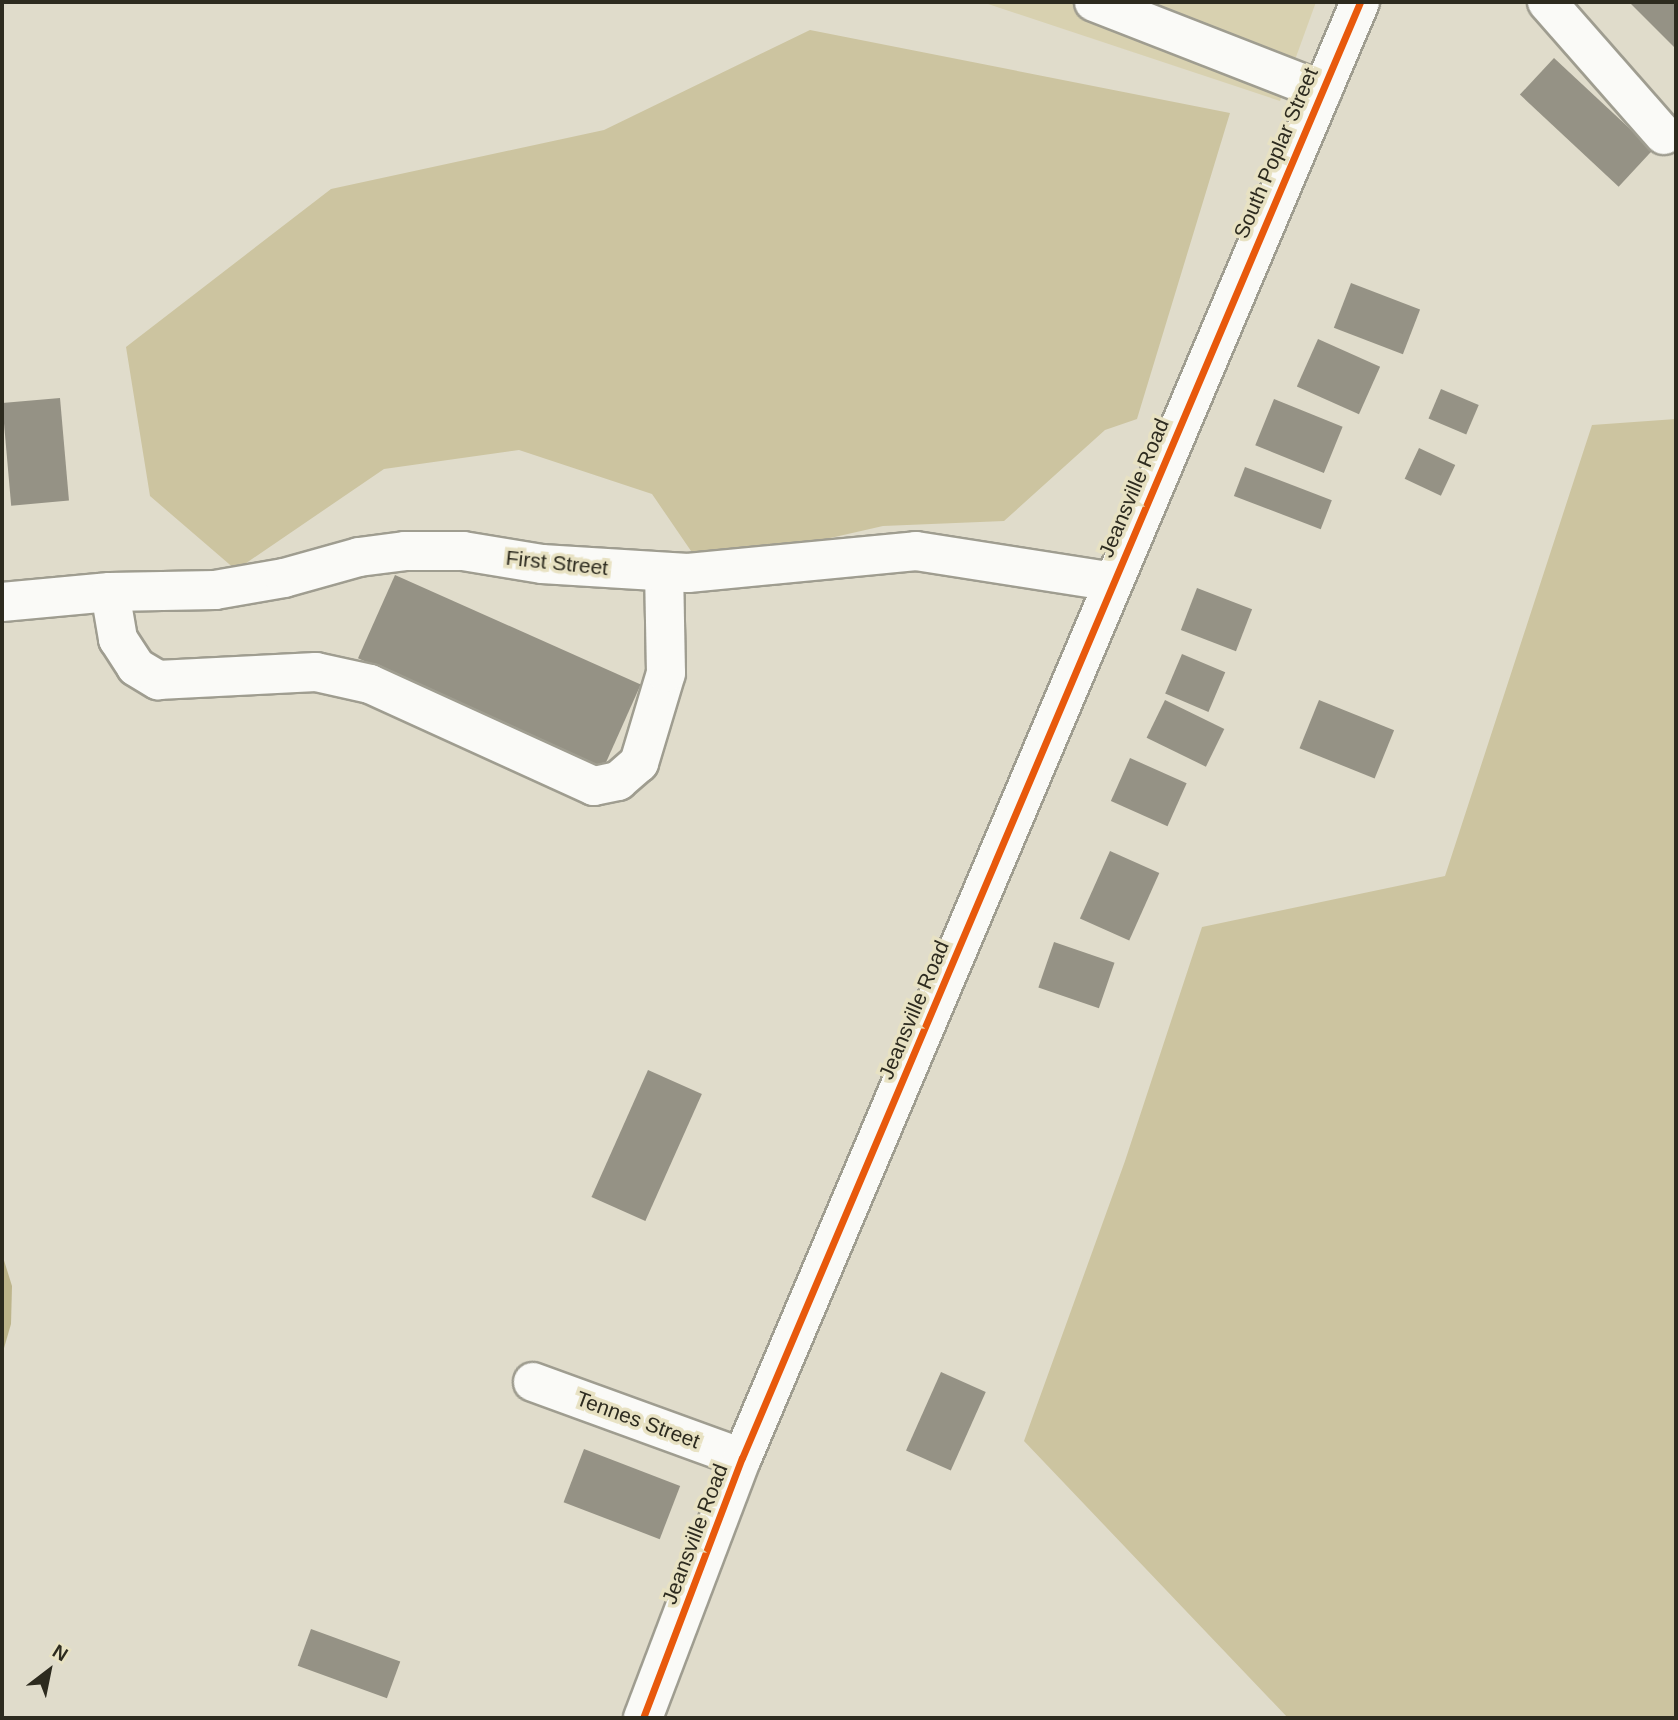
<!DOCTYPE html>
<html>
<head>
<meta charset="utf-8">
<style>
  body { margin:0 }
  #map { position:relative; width:1678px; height:1720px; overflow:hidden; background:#e0dccb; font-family:Helvetica,sans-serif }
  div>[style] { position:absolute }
  .green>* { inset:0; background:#d8d1b0 }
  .forest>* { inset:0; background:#ccc4a0 }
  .water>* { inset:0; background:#bdb58b }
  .building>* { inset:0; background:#959285; transform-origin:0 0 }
  .roads { filter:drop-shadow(2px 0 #9f9d90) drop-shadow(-2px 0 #9f9d90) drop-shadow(0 2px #9f9d90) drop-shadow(0 -2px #9f9d90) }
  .minor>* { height:38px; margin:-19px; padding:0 19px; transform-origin:19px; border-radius:19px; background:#fafaf7 }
  .cycleway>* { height:7px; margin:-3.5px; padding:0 3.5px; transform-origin:3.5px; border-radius:3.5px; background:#e8590c }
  span { translate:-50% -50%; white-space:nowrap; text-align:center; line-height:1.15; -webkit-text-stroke:7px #e8e2c3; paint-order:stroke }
  .street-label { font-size:21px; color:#2d2b1f }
  .frame { position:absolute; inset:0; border:4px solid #2d2b1f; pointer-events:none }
  .north { position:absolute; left:14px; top:1636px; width:70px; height:70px; -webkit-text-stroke:5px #e8e2c3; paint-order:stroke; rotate:32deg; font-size:19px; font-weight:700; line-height:28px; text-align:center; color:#2d2b1f }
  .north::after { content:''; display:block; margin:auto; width:24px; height:32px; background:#2d2b1f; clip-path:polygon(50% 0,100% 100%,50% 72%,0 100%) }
</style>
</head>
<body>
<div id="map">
  <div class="green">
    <div style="clip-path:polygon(982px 2px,1316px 2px,1280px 101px)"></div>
  </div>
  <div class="forest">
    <div style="clip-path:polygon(810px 30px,1230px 113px,1137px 419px,1105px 430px,1004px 521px,883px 526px,702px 567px,652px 494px,519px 450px,384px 469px,236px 570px,150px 496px,126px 347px,331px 189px,604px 130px)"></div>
    <div style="clip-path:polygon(1676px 419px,1676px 1718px,1288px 1718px,1024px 1441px,1125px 1161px,1202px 927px,1445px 876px,1592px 425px)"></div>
  </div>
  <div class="water">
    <div style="clip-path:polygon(2px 1254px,12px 1286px,11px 1324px,2px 1355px)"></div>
  </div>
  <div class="building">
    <div style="clip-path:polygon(1629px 2px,1676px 2px,1676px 49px)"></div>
    <div style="left:1554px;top:58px;width:135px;height:50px;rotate:43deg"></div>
    <div style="left:1351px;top:283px;width:74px;height:48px;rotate:21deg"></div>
    <div style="left:1318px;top:339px;width:68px;height:52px;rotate:24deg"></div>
    <div style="left:1441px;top:389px;width:41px;height:32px;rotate:23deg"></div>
    <div style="left:60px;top:398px;width:103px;height:58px;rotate:85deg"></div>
    <div style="left:1274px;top:399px;width:74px;height:50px;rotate:22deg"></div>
    <div style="left:1419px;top:448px;width:40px;height:34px;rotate:25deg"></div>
    <div style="left:1245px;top:467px;width:93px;height:31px;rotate:21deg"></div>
    <div style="left:395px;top:575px;width:269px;height:91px;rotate:24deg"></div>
    <div style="left:1197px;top:588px;width:59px;height:45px;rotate:21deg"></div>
    <div style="left:1182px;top:654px;width:47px;height:43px;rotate:23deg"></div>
    <div style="left:1165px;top:700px;width:66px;height:42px;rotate:26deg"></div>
    <div style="left:1319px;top:700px;width:81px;height:52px;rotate:22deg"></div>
    <div style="left:1130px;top:758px;width:62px;height:47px;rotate:24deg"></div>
    <div style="left:1110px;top:851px;width:54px;height:74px;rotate:24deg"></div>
    <div style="left:1054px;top:942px;width:64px;height:48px;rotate:19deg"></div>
    <div style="left:648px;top:1070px;width:59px;height:139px;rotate:24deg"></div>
    <div style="left:941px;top:1372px;width:49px;height:86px;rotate:24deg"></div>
    <div style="left:584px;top:1449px;width:103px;height:57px;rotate:21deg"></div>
    <div style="left:311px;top:1629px;width:95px;height:39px;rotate:20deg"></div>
  </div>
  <div class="roads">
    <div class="minor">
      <div style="left:1094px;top:2px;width:245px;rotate:21.3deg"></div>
      <div style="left:1547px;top:2px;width:177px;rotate:48.7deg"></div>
      <div style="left:110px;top:592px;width:48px;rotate:80.3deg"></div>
      <div style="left:118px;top:639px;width:33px;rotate:57deg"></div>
      <div style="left:136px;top:667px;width:26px;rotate:31deg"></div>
      <div style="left:158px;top:680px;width:158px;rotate:-2.9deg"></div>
      <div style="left:316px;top:672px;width:55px;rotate:12.5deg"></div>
      <div style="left:370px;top:684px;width:246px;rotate:24.5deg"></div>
      <div style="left:594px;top:786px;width:25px;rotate:-12deg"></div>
      <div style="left:618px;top:781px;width:28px;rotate:-41deg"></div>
      <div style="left:639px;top:763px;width:94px;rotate:-73.3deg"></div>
      <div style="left:666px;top:673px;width:101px;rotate:-91.1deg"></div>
      <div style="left:2px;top:602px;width:108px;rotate:-5.3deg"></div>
      <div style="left:110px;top:592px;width:105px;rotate:-1.1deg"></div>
      <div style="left:215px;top:590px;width:70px;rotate:-9.9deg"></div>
      <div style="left:284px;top:578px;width:78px;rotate:-15.6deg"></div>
      <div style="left:359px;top:557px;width:46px;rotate:-7.4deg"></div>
      <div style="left:405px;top:551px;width:58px"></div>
      <div style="left:463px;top:551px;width:80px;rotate:9.3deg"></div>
      <div style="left:542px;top:564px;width:146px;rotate:3.5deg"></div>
      <div style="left:688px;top:573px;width:229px;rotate:-5.5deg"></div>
      <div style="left:916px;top:551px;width:199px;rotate:8.9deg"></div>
      <div style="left:533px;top:1382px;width:222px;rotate:20deg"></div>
      <div style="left:643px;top:1718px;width:278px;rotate:-69.2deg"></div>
      <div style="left:742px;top:1458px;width:1582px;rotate:-67deg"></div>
    </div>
  </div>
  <div class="cycleway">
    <div style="left:643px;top:1718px;width:278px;rotate:-69.2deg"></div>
    <div style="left:742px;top:1458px;width:1582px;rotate:-67deg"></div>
  </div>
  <div class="street-label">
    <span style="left:1276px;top:153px;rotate:-67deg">South Poplar Street</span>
    <span style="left:1134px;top:488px;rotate:-67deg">Jeansville Road</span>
    <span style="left:557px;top:563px;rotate:6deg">First Street</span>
    <span style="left:914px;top:1010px;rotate:-67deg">Jeansville Road</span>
    <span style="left:638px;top:1420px;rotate:20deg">Tennes Street</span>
    <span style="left:695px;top:1534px;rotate:-69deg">Jeansville Road</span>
  </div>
  <div class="frame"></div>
  <div class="north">N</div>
</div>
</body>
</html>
